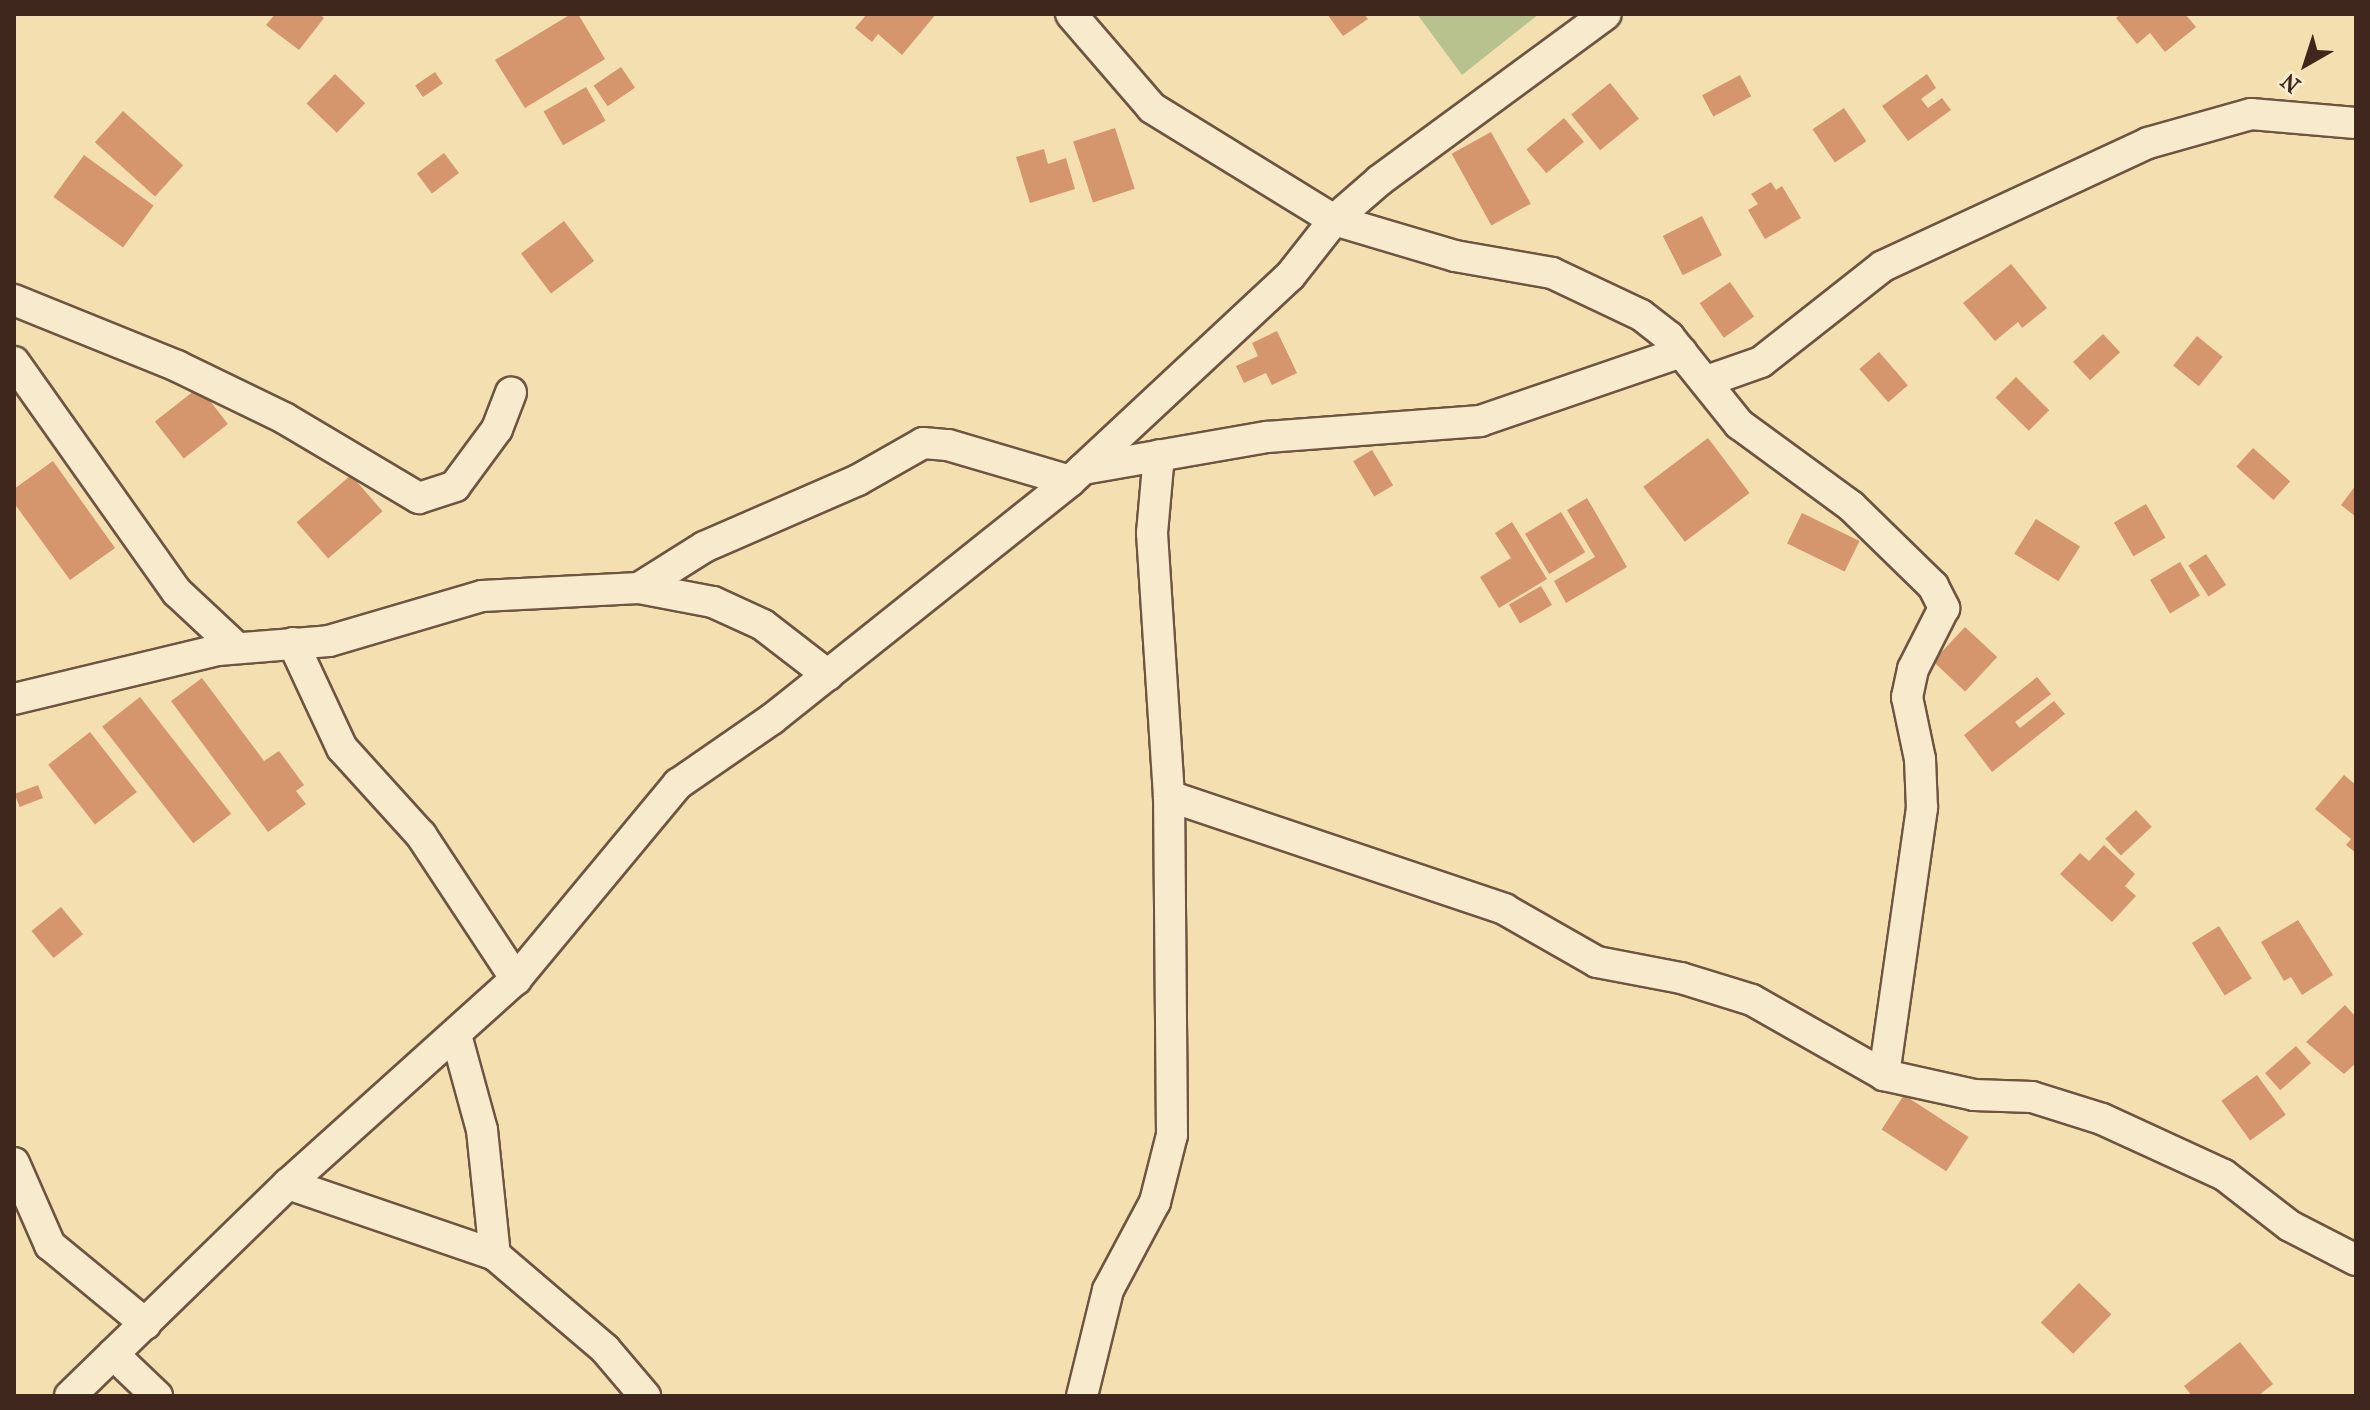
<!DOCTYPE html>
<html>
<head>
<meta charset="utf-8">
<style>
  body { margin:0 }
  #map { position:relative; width:2370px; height:1410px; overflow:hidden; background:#f4dfb1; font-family:"IM FELL French Canon",serif }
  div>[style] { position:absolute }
  .green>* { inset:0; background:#b7c28f }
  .building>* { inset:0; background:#d5956d; transform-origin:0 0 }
  .roads { filter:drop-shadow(2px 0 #6d5542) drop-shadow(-2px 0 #6d5542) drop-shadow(0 2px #6d5542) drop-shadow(0 -2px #6d5542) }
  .street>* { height:30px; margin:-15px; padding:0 15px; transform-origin:15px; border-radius:15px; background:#f8eacc }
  span { translate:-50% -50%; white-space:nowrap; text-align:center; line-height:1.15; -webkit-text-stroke:8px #f8eacc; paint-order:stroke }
  .frame { position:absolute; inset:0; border:16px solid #40271d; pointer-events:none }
  .north { position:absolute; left:2266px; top:24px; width:80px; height:80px; -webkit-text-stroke:6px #f8eacc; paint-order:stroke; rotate:219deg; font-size:22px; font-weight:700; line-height:32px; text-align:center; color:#40271d }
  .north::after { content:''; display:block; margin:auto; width:28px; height:36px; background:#40271d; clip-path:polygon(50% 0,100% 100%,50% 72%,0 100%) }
</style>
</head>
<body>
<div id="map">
  <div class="green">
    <div style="clip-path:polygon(1417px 14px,1539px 14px,1462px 75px)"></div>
  </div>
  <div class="building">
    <div style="clip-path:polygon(275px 14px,319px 14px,324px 18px,299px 50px,266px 25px)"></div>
    <div style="clip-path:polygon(571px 14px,578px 14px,605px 59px,525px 108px,495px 60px)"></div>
    <div style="clip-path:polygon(867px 14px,936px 14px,902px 55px,878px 34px,872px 42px,855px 28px)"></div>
    <div style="clip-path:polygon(1327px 14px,1364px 14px,1368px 19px,1343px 36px)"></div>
    <div style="clip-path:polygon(2121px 14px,2185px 14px,2196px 27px,2165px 52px,2150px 33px,2137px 44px,2116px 18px)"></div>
    <div style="left:621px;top:67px;width:25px;height:33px;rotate:56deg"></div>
    <div style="left:435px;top:72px;width:14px;height:24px;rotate:56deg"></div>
    <div style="left:335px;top:74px;width:42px;height:41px;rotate:44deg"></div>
    <div style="clip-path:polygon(1927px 74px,1936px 88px,1921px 99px,1928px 108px,1942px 98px,1951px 110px,1908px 141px,1882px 106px)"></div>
    <div style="left:1740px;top:75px;width:24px;height:43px;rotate:62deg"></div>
    <div style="left:1610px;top:83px;width:46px;height:50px;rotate:51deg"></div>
    <div style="left:586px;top:87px;width:39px;height:49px;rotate:60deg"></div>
    <div style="left:1844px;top:108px;width:40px;height:38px;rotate:56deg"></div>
    <div style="left:123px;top:111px;width:81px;height:42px;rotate:42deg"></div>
    <div style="left:1564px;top:118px;width:31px;height:49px;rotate:50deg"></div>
    <div style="left:1115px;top:128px;width:64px;height:44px;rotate:72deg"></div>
    <div style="left:1491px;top:132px;width:82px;height:45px;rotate:61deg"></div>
    <div style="clip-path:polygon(1044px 149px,1048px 164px,1066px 158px,1075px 189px,1030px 203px,1016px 157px)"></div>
    <div style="left:444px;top:153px;width:25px;height:34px;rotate:53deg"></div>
    <div style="left:84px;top:155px;width:86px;height:52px;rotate:36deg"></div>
    <div style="clip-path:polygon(1771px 182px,1776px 190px,1782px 186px,1801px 218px,1765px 239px,1748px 210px,1758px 204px,1751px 194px)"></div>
    <div style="left:1702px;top:216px;width:44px;height:44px;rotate:63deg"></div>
    <div style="left:564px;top:221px;width:50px;height:54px;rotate:53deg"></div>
    <div style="clip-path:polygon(2011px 264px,2047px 308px,2022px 328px,2018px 322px,1995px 341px,1963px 303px)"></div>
    <div style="left:1730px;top:282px;width:42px;height:37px;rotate:55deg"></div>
    <div style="clip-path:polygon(1277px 331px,1297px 373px,1272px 385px,1266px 373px,1244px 383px,1236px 366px,1258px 356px,1252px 343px)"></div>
    <div style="left:2103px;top:334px;width:25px;height:41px;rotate:47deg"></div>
    <div style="left:2197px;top:336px;width:33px;height:38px;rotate:39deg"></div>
    <div style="left:1879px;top:352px;width:44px;height:26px;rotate:49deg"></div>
    <div style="left:2016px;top:377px;width:47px;height:29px;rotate:45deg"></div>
    <div style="left:199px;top:387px;width:47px;height:56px;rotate:52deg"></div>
    <div style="left:1708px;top:438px;width:69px;height:81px;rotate:53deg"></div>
    <div style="left:2253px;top:448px;width:50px;height:25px;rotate:42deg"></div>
    <div style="left:1372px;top:450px;width:41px;height:22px;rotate:59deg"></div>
    <div style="clip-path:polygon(53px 461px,115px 548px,70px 580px,14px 503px,14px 489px)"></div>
    <div style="left:351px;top:475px;width:48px;height:72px;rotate:49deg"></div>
    <div style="clip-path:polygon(2356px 485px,2356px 517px,2341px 505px)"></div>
    <div style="clip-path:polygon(1587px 498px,1627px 567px,1566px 603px,1554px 581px,1595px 557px,1567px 510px)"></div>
    <div style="left:2146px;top:504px;width:39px;height:37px;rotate:60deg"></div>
    <div style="left:1561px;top:512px;width:47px;height:42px;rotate:59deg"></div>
    <div style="left:1802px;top:513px;width:64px;height:34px;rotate:26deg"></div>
    <div style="left:2036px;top:519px;width:52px;height:41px;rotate:32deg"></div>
    <div style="clip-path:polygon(1512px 522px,1547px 579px,1499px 608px,1480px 577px,1511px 558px,1495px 533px)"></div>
    <div style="left:2206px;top:554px;width:37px;height:21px;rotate:57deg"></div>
    <div style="left:2180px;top:562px;width:39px;height:35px;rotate:59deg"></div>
    <div style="left:1541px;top:586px;width:22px;height:37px;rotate:60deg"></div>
    <div style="left:1965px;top:627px;width:44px;height:47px;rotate:43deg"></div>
    <div style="clip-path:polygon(2037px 677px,2051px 694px,2015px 722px,2020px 728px,2054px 701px,2065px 714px,1992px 772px,1964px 735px)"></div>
    <div style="clip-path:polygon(202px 678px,264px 761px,279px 751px,304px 785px,296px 791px,306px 804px,268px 832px,171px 701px)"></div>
    <div style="left:140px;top:697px;width:148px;height:48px;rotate:52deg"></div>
    <div style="left:90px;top:732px;width:76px;height:53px;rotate:52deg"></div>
    <div style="clip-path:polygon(2344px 775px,2356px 785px,2356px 853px,2346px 845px,2351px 839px,2315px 809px)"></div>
    <div style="left:38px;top:785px;width:14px;height:25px;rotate:69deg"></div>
    <div style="left:2136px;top:810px;width:23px;height:42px;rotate:47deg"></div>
    <div style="clip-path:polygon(2104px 845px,2135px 874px,2125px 886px,2136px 896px,2112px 922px,2060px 874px,2080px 853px,2089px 861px)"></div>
    <div style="left:61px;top:907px;width:35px;height:38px;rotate:51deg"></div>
    <div style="clip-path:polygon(2298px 920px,2333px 975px,2302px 995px,2291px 977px,2284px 981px,2261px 942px)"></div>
    <div style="left:2219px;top:926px;width:62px;height:32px;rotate:58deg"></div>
    <div style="clip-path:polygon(2345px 1005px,2356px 1017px,2356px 1063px,2344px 1074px,2306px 1042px)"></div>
    <div style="left:2296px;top:1046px;width:23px;height:41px;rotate:49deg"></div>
    <div style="left:2257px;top:1075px;width:49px;height:44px;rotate:54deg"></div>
    <div style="left:1904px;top:1095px;width:77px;height:41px;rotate:33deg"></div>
    <div style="left:2079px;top:1283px;width:45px;height:55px;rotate:44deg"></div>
    <div style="clip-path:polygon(2240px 1342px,2273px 1384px,2258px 1396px,2192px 1396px,2184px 1386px)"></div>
  </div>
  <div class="roads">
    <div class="street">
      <div style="left:1071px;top:14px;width:124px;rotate:49.2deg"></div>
      <div style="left:1152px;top:108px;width:214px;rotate:31.6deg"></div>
      <div style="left:1334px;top:220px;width:126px;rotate:16.6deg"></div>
      <div style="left:1455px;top:256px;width:98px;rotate:9.9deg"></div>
      <div style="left:1552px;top:273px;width:98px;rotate:25.3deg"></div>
      <div style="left:1641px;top:315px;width:36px;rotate:38deg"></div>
      <div style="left:1669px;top:337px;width:112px;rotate:51.2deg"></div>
      <div style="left:1739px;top:424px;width:139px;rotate:36.2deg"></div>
      <div style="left:1851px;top:506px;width:115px;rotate:44.3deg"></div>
      <div style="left:1933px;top:586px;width:25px;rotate:63deg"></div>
      <div style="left:1944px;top:608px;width:68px;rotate:116.9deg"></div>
      <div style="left:1913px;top:669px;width:29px;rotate:102deg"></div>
      <div style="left:1907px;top:697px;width:63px;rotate:78.2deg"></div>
      <div style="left:1920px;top:759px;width:49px;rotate:87.7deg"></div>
      <div style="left:1922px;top:808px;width:270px;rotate:98.1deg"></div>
      <div style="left:14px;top:300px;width:176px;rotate:22deg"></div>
      <div style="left:177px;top:366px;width:119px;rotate:25.9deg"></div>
      <div style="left:284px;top:418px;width:157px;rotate:30.7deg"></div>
      <div style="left:419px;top:498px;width:38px;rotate:-18deg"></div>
      <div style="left:455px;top:486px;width:71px;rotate:-53.6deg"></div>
      <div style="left:497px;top:429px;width:39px;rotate:-69deg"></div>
      <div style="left:14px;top:362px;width:282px;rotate:54.7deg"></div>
      <div style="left:177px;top:592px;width:82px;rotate:43deg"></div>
      <div style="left:1707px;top:381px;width:57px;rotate:-19.4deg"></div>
      <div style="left:1761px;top:362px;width:155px;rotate:-38.2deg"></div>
      <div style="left:1883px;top:266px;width:292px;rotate:-24.9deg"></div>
      <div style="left:2148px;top:143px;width:107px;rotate:-15.7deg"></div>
      <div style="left:2251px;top:114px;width:105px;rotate:4.9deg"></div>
      <div style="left:1083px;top:469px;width:187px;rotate:-9.9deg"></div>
      <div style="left:1267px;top:437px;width:214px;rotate:-4.3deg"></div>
      <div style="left:1480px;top:421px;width:213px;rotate:-18.9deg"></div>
      <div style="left:639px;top:588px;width:75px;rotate:10.7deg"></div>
      <div style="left:713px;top:602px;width:55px;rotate:24.7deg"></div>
      <div style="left:763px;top:625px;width:82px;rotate:37.6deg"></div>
      <div style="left:293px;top:643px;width:116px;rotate:65deg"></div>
      <div style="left:342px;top:748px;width:118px;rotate:47.8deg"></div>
      <div style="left:421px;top:835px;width:173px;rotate:56.6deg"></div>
      <div style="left:14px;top:699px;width:210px;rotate:-13.5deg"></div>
      <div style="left:218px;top:650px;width:111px;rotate:-4.6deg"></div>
      <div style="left:329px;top:641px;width:159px;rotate:-16.4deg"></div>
      <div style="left:482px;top:596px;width:157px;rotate:-2.9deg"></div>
      <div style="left:639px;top:588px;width:77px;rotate:-32.2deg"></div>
      <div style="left:704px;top:547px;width:168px;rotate:-23.5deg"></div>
      <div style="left:858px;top:480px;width:75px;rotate:-29.6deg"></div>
      <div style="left:923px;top:443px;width:25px;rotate:5deg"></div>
      <div style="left:948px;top:445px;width:127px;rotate:16.4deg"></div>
      <div style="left:1169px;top:796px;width:354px;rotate:18.6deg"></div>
      <div style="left:1504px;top:909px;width:107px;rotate:29.7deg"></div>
      <div style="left:1597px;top:962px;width:86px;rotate:10.8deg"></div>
      <div style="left:1681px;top:978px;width:74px;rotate:17.2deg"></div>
      <div style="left:1752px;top:1000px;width:152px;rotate:29.6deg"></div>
      <div style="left:1884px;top:1075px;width:92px;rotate:12.5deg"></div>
      <div style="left:1974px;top:1095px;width:58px;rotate:2deg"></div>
      <div style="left:2032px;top:1097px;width:73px;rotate:17.4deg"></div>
      <div style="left:2102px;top:1119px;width:134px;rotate:24.7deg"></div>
      <div style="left:2224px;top:1175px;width:83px;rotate:37.7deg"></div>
      <div style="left:2290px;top:1226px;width:74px;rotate:27.3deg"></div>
      <div style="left:456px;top:1035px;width:98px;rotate:74.7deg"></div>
      <div style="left:482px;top:1130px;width:126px;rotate:84.1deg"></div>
      <div style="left:14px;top:1163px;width:90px;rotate:66.3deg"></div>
      <div style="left:50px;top:1245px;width:124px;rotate:39.5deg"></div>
      <div style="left:288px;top:1184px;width:219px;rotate:18.9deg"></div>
      <div style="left:495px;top:1255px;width:145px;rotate:40.5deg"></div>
      <div style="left:605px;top:1349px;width:62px;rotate:49.6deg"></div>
      <div style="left:113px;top:1354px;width:61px;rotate:43.7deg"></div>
      <div style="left:70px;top:1396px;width:304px;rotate:-44.2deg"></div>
      <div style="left:288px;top:1184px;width:307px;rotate:-42deg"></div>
      <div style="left:516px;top:979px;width:254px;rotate:-50.3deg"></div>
      <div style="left:678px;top:784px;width:114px;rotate:-34.7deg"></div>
      <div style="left:772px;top:719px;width:381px;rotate:-38.6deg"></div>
      <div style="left:1070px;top:481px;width:301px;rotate:-43deg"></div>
      <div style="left:1290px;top:276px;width:71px;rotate:-51.8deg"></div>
      <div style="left:1334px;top:220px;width:61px;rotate:-41deg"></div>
      <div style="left:1380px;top:180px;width:280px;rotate:-36.3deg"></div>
      <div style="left:1082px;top:1396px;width:109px;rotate:-76.2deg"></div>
      <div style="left:1108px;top:1290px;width:100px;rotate:-61.9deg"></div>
      <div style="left:1155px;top:1202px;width:69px;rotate:-75.8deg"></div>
      <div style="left:1172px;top:1135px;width:339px;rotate:-90.5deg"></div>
      <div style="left:1169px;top:796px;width:264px;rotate:-93.7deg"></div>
      <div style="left:1152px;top:533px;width:78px;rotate:-84.9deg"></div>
    </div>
  </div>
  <div class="frame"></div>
  <div class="north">N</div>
</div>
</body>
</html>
